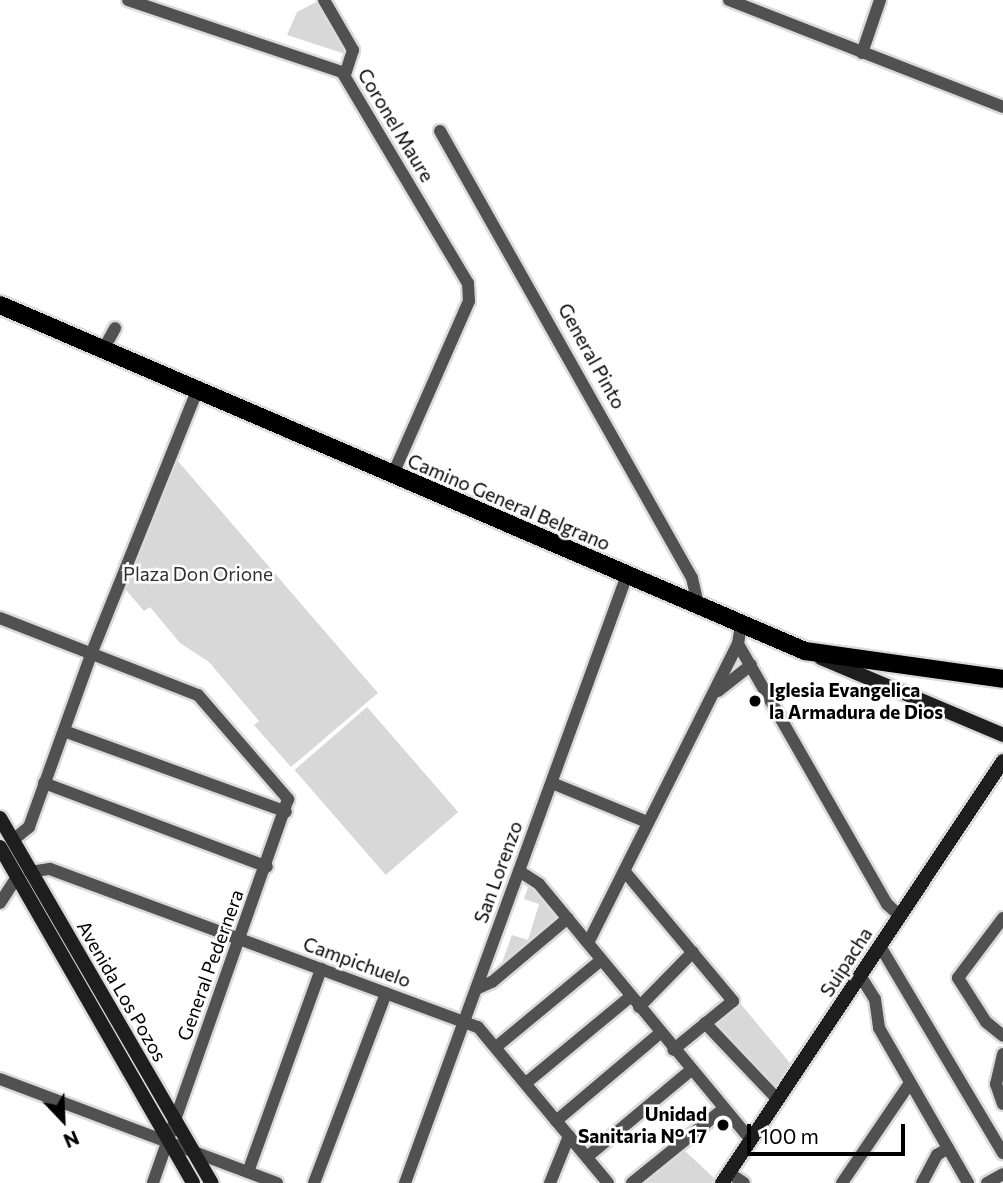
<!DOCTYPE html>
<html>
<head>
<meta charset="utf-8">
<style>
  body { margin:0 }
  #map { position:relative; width:1003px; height:1183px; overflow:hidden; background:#fff; font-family:Commissioner,sans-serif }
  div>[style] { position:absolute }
  .green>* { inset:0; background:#d8d8d8; transform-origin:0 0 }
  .roads { filter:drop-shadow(2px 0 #dbdbdb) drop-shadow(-2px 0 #dbdbdb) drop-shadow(0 2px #dbdbdb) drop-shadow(0 -2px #dbdbdb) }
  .street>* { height:12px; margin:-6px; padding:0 6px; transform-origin:6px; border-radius:6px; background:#515151 }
  .secondary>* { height:14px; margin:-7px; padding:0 7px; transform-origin:7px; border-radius:7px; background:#1e1e1e }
  .primary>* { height:18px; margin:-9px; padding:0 9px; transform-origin:9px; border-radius:9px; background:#000 }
  .dots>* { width:19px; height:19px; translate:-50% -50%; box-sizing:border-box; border:4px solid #fff; border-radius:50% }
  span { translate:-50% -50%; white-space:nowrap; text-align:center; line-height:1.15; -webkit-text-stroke:5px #fff; paint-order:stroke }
  .street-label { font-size:19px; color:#000 }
  .park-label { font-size:19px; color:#2f2f2f }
  .poi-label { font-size:19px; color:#000; font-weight:700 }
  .left { translate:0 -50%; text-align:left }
  .right { translate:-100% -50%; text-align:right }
  .north { position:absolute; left:28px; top:1085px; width:70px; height:70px; -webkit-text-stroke:5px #fff; paint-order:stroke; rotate:157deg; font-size:19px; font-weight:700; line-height:28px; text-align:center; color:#000 }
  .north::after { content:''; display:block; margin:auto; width:24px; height:32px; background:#000; clip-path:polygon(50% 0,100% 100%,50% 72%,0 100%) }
  .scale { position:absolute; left:747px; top:1124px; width:158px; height:32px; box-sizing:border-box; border:4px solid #000; border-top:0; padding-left:9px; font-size:21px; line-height:24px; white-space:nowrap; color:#000; -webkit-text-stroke:5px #fff; paint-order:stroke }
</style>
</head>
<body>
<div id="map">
  <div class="green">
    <div style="clip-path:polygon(320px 0,348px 48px,345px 54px,287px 35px,297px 12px)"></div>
    <div style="clip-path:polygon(177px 460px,378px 693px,291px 767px,254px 725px,259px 721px,209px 662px,180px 643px,150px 607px,144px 611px,126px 590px)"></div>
    <div style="left:367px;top:707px;width:139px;height:96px;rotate:49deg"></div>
    <div style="clip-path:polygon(529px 884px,563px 918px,499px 971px,512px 935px,528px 940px,539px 904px,524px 899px)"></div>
    <div style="clip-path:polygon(739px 1002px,790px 1063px,774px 1089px,711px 1024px)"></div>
    <div style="clip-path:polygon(683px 1149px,715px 1179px,712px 1183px,639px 1183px)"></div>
  </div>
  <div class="roads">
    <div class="street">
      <div style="left:128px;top:0;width:226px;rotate:18.6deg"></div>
      <div style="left:342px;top:72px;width:246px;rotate:59.2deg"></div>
      <div style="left:468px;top:283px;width:18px;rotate:87deg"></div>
      <div style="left:469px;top:301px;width:191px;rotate:113.7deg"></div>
      <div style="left:324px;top:0;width:58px;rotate:59.9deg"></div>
      <div style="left:353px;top:50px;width:25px;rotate:108deg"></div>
      <div style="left:729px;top:0;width:294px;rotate:21.3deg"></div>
      <div style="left:862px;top:53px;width:56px;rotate:-71.2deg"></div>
      <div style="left:440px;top:131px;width:513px;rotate:60.59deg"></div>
      <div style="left:692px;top:578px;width:28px;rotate:77deg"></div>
      <div style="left:103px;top:350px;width:25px;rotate:-61deg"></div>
      <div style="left:0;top:618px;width:212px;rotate:21.3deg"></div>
      <div style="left:198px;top:695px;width:138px;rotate:49.1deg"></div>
      <div style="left:288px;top:799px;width:407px;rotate:109.4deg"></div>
      <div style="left:741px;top:625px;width:19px;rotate:99deg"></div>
      <div style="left:738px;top:644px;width:300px;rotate:60.2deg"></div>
      <div style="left:887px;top:904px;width:16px;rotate:43deg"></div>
      <div style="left:718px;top:691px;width:42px;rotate:-38.2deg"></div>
      <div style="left:64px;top:731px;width:236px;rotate:20deg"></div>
      <div style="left:44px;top:783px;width:238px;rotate:20.6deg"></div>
      <div style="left:552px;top:783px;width:103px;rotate:22.3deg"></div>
      <div style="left:13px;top:840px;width:21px;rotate:-39deg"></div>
      <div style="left:29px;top:827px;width:186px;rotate:-70.2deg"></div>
      <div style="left:92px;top:652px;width:281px;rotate:-68.1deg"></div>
      <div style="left:519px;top:871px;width:24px;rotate:33deg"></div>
      <div style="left:539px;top:884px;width:331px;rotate:50.4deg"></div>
      <div style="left:30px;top:872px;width:20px;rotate:-9deg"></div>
      <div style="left:50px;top:869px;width:456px;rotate:20.3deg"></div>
      <div style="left:478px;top:1027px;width:203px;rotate:50.2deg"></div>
      <div style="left:626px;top:873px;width:167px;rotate:50.1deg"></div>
      <div style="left:733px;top:1001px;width:77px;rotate:140.8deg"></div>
      <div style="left:0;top:903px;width:31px;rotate:-57deg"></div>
      <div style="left:1003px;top:918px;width:75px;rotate:126.9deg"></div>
      <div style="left:958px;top:978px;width:52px;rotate:57.5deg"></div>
      <div style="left:986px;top:1022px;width:22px;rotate:39deg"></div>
      <div style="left:588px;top:943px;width:335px;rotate:-63.4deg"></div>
      <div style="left:880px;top:946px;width:241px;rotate:59.3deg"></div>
      <div style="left:861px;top:977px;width:26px;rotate:58deg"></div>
      <div style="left:875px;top:999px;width:29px;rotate:82deg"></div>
      <div style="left:879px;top:1028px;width:179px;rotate:60.1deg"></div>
      <div style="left:476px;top:989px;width:17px;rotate:-24deg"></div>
      <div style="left:492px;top:982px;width:99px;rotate:-40.1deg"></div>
      <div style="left:639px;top:1007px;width:77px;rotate:-45.5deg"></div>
      <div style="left:705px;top:1023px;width:105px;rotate:46.5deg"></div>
      <div style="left:496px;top:1047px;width:136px;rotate:-39.6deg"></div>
      <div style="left:1003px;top:1054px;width:31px;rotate:103deg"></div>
      <div style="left:996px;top:1084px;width:21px;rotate:71deg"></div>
      <div style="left:0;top:1079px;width:296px;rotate:20.6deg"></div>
      <div style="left:526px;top:1083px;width:136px;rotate:-39.6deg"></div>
      <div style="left:556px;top:1121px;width:136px;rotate:-40.2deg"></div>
      <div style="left:587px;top:1157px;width:134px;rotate:-39.9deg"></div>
      <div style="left:248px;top:1172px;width:216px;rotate:-70.2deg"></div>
      <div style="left:729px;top:1173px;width:18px;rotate:34deg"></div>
      <div style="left:314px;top:1183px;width:203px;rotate:-69.2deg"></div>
      <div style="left:405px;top:1183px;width:647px;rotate:-69.94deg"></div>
      <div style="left:550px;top:1183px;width:51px;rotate:-68deg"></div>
      <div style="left:632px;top:1183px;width:116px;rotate:-39deg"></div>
      <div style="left:842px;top:1183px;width:121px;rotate:-55.8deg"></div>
      <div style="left:922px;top:1183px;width:32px;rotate:-62deg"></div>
      <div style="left:937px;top:1155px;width:13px;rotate:-32deg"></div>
      <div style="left:987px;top:1183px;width:18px;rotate:-29deg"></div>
    </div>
    <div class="secondary">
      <div style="left:821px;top:658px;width:198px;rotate:22.9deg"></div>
      <div style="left:0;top:818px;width:422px;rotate:59.9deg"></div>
      <div style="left:0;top:847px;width:387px;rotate:60.1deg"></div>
      <div style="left:722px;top:1183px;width:507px;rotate:-56.34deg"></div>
    </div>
    <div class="primary">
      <div style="left:0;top:305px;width:876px;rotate:23.26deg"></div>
      <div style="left:805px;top:651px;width:200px;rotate:8deg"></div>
    </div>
  </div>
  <div class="dots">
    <div style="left:755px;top:701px;background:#000"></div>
    <div style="left:723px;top:1125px;background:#000"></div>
  </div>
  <div class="street-label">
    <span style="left:396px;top:125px;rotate:59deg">Coronel Maure</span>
    <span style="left:592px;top:356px;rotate:61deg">General Pinto</span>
    <span style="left:509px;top:502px;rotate:23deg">Camino General Belgrano</span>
    <span style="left:498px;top:872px;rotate:-70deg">San Lorenzo</span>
    <span style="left:357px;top:962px;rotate:20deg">Campichuelo</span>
    <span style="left:846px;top:962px;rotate:-57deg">Suipacha</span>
    <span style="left:210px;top:965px;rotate:-70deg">General Pedernera</span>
    <span style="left:122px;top:991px;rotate:60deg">Avenida Los Pozos</span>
  </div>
  <div class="park-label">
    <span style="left:198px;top:574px">Plaza Don Orione</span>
  </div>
  <div class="poi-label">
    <span class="left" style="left:769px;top:701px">Iglesia Evangelica<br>la Armadura de Dios</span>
    <span class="right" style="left:707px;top:1125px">Unidad<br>Sanitaria N° 17</span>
  </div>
  <div class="north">N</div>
  <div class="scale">100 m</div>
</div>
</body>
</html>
